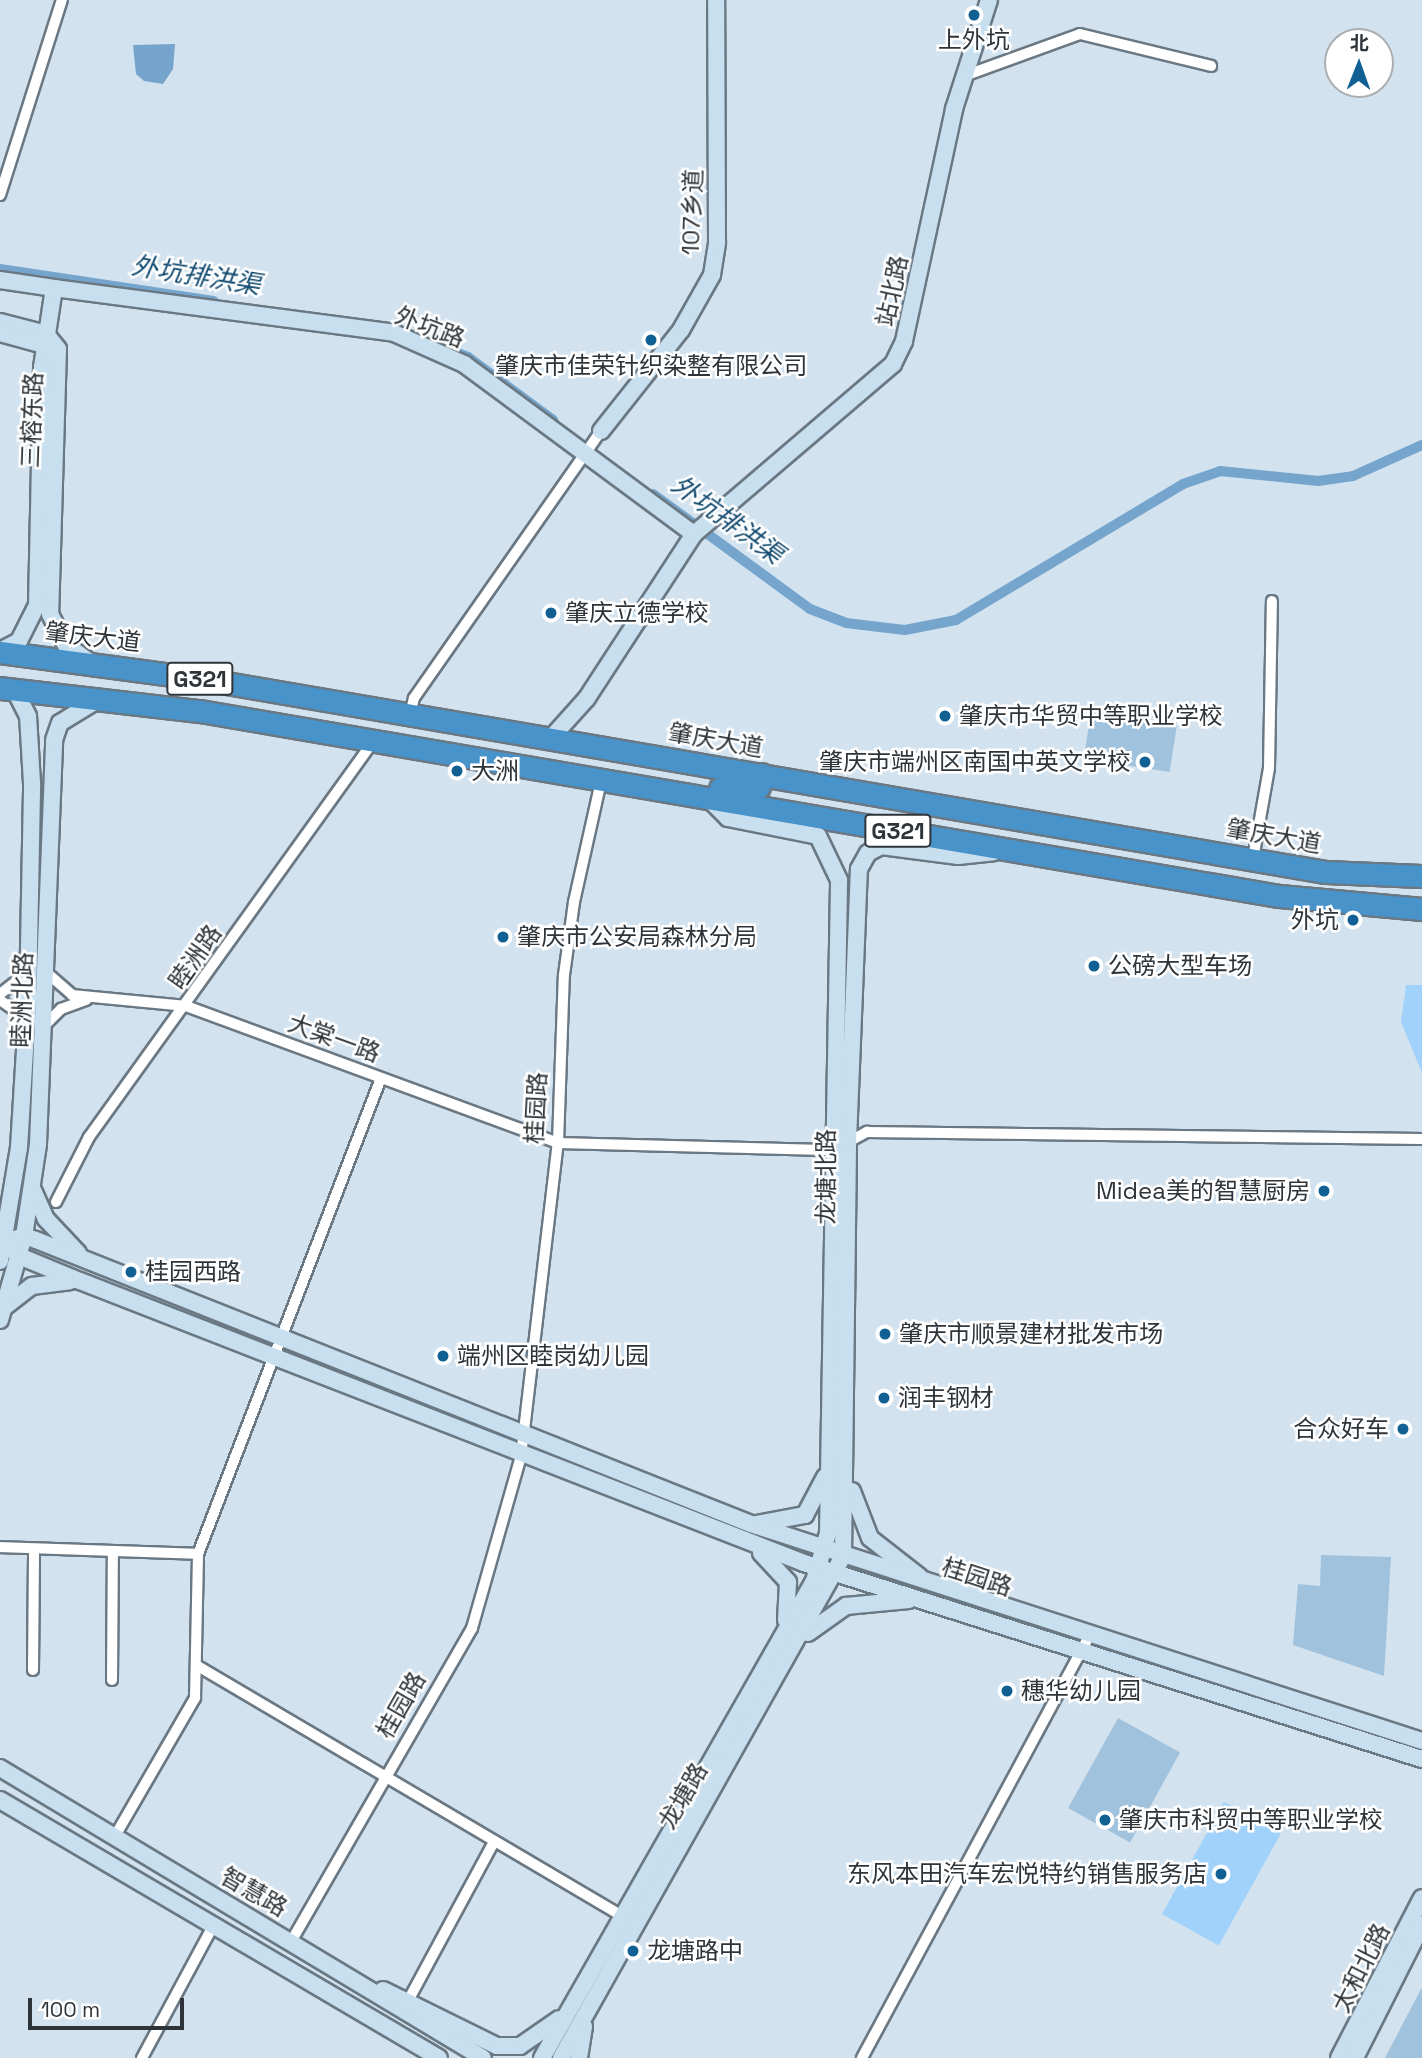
<!DOCTYPE html>
<html>
<head>
<meta charset="utf-8">
<style>
  body { margin:0 }
  #map { position:relative; width:1422px; height:2058px; overflow:hidden; background:#d3e2ef; font-family:"Space Grotesk","Noto Sans SC",sans-serif }
  div>[style] { position:absolute }
  .green>* { inset:0; background:#a1c2dd; transform-origin:0 0 }
  .water>* { inset:0; background:#75a5cc }
  .canal>* { height:10px; margin:-5px; padding:0 5px; transform-origin:5px; border-radius:5px; background:#75a5cc }
  .building>* { inset:0; background:#a1d2fb; transform-origin:0 0 }
  .roads { filter:drop-shadow(2px 0 #6a7883) drop-shadow(-2px 0 #6a7883) drop-shadow(0 2px #6a7883) drop-shadow(0 -2px #6a7883) }
  .street>* { height:10px; margin:-5px; padding:0 5px; transform-origin:5px; border-radius:5px; background:#fff }
  .secondary>* { height:16px; margin:-8px; padding:0 8px; transform-origin:8px; border-radius:8px; background:#c8dfef }
  .highway>* { height:21px; margin:-10.5px; padding:0 10.5px; transform-origin:10.5px; border-radius:10.5px; background:#4993cb }
  .dots>* { width:19px; height:19px; translate:-50% -50%; box-sizing:border-box; border:4px solid #fff; border-radius:50% }
  span { translate:-50% -50%; white-space:nowrap; text-align:center; line-height:1.15; -webkit-text-stroke:5px #fff; paint-order:stroke }
  .shield-label span { padding:2px 5px; background:#fff; border:2px solid; border-radius:5px; -webkit-text-stroke-width:0 }
  .shield-label { font-size:23px; color:#2e3439; font-weight:700 }
  .poi-label { font-size:24px; color:#2e3439 }
  .left { translate:0 -50%; text-align:left }
  .right { translate:-100% -50%; text-align:right }
  .street-label { font-size:24px; color:#2e3439 }
  .water-label { font-size:26px; color:#114a70; font-style:italic }
  .north { position:absolute; left:1324px; top:28px; width:70px; height:70px; box-sizing:border-box; background:#fff; border:2px solid #abaeb0; border-radius:50%; rotate:1deg; font-size:19px; font-weight:700; line-height:28px; text-align:center; color:#2e3439 }
  .north::after { content:''; display:block; margin:auto; width:24px; height:32px; background:#116093; clip-path:polygon(50% 0,100% 100%,50% 72%,0 100%) }
  .scale { position:absolute; left:28px; top:1998px; width:156px; height:32px; box-sizing:border-box; border:4px solid #2e3439; border-top:0; padding-left:9px; font-size:21px; line-height:24px; white-space:nowrap; color:#2e3439; -webkit-text-stroke:5px #fff; paint-order:stroke }
</style>
</head>
<body>
<div id="map">
  <div class="green">
    <div style="left:1091px;top:712px;width:87px;height:47px;rotate:9deg"></div>
    <div style="clip-path:polygon(1321px 1555px,1391px 1557px,1384px 1676px,1293px 1645px,1298px 1584px,1320px 1586px)"></div>
    <div style="left:1118px;top:1718px;width:71px;height:103px;rotate:29deg"></div>
    <div style="clip-path:polygon(1422px 1987px,1422px 2058px,1385px 2058px)"></div>
  </div>
  <div class="water">
    <div style="clip-path:polygon(175px 44px,173px 69px,163px 84px,144px 81px,136px 74px,133px 45px)"></div>
  </div>
  <div class="canal">
    <div style="left:0;top:269px;width:216px;rotate:8.5deg"></div>
    <div style="left:448px;top:349px;width:22px;rotate:22deg"></div>
    <div style="left:468px;top:357px;width:106px;rotate:36.5deg"></div>
    <div style="left:653px;top:494px;width:195px;rotate:36.2deg"></div>
    <div style="left:810px;top:609px;width:39px;rotate:21deg"></div>
    <div style="left:846px;top:623px;width:59px;rotate:6.8deg"></div>
    <div style="left:905px;top:630px;width:52px;rotate:-11.1deg"></div>
    <div style="left:956px;top:620px;width:265px;rotate:-30.9deg"></div>
    <div style="left:1183px;top:484px;width:39px;rotate:-19deg"></div>
    <div style="left:1220px;top:471px;width:99px;rotate:5.8deg"></div>
    <div style="left:1318px;top:481px;width:35px;rotate:-8deg"></div>
    <div style="left:1353px;top:476px;width:76px;rotate:-24.2deg"></div>
  </div>
  <div class="building">
    <div style="clip-path:polygon(1406px 985px,1422px 985px,1422px 1073px,1401px 1022px)"></div>
    <div style="left:1224px;top:1802px;width:65px;height:128px;rotate:29deg"></div>
  </div>
  <div class="roads">
    <div class="street">
      <div style="left:964px;top:76px;width:123px;rotate:-19.9deg"></div>
      <div style="left:1080px;top:34px;width:135px;rotate:13.7deg"></div>
      <div style="left:0;top:195px;width:205px;rotate:-72.4deg"></div>
      <div style="left:410px;top:715px;width:17px;rotate:-77deg"></div>
      <div style="left:414px;top:698px;width:326px;rotate:-55deg"></div>
      <div style="left:1253px;top:859px;width:92px;rotate:-80deg"></div>
      <div style="left:1269px;top:768px;width:167px;rotate:-89deg"></div>
      <div style="left:46px;top:972px;width:35px;rotate:41deg"></div>
      <div style="left:72px;top:995px;width:115px;rotate:5.5deg"></div>
      <div style="left:186px;top:1006px;width:396px;rotate:20.2deg"></div>
      <div style="left:558px;top:1143px;width:276px;rotate:1.5deg"></div>
      <div style="left:834px;top:1150px;width:38px;rotate:-29deg"></div>
      <div style="left:867px;top:1132px;width:555px;rotate:0.72deg"></div>
      <div style="left:0;top:994px;width:36px;rotate:-38deg"></div>
      <div style="left:0;top:1000px;width:33px;rotate:35deg"></div>
      <div style="left:45px;top:1025px;width:23px;rotate:-45deg"></div>
      <div style="left:61px;top:1009px;width:27px;rotate:-20deg"></div>
      <div style="left:56px;top:1202px;width:73px;rotate:-63.1deg"></div>
      <div style="left:89px;top:1137px;width:488px;rotate:-54.3deg"></div>
      <div style="left:0;top:1547px;width:198px;rotate:2deg"></div>
      <div style="left:196px;top:1665px;width:496px;rotate:30.5deg"></div>
      <div style="left:33px;top:1670px;width:121px;rotate:-89.5deg"></div>
      <div style="left:112px;top:1680px;width:129px;rotate:-89.6deg"></div>
      <div style="left:115px;top:1836px;width:160px;rotate:-59.9deg"></div>
      <div style="left:195px;top:1698px;width:144px;rotate:-88.8deg"></div>
      <div style="left:198px;top:1554px;width:510px;rotate:-68.97deg"></div>
      <div style="left:292px;top:1940px;width:360px;rotate:-60deg"></div>
      <div style="left:472px;top:1628px;width:179px;rotate:-74.1deg"></div>
      <div style="left:521px;top:1456px;width:315px;rotate:-83.3deg"></div>
      <div style="left:558px;top:1143px;width:168px;rotate:-88deg"></div>
      <div style="left:564px;top:975px;width:74px;rotate:-82.2deg"></div>
      <div style="left:574px;top:902px;width:124px;rotate:-77.4deg"></div>
      <div style="left:409px;top:1999px;width:179px;rotate:-61.6deg"></div>
      <div style="left:142px;top:2058px;width:150px;rotate:-61.7deg"></div>
      <div style="left:862px;top:2058px;width:478px;rotate:-61.7deg"></div>
    </div>
    <div class="secondary">
      <div style="left:0;top:280px;width:55px;rotate:8.4deg"></div>
      <div style="left:54px;top:288px;width:80px;rotate:98.6deg"></div>
      <div style="left:42px;top:367px;width:238px;rotate:91.2deg"></div>
      <div style="left:37px;top:605px;width:40px;rotate:116.6deg"></div>
      <div style="left:19px;top:641px;width:21px;rotate:152deg"></div>
      <div style="left:54px;top:288px;width:343px;rotate:7.5deg"></div>
      <div style="left:394px;top:333px;width:77px;rotate:23.9deg"></div>
      <div style="left:464px;top:364px;width:286px;rotate:36.5deg"></div>
      <div style="left:0;top:322px;width:48px;rotate:14.6deg"></div>
      <div style="left:0;top:333px;width:57px;rotate:15.3deg"></div>
      <div style="left:46px;top:334px;width:19px;rotate:51deg"></div>
      <div style="left:58px;top:349px;width:265px;rotate:91.7deg"></div>
      <div style="left:50px;top:614px;width:34px;rotate:63deg"></div>
      <div style="left:65px;top:644px;width:31px;rotate:36deg"></div>
      <div style="left:601px;top:431px;width:129px;rotate:-51.6deg"></div>
      <div style="left:681px;top:330px;width:63px;rotate:-60.6deg"></div>
      <div style="left:712px;top:275px;width:33px;rotate:-81deg"></div>
      <div style="left:717px;top:242px;width:242px;rotate:-90.2deg"></div>
      <div style="left:552px;top:737px;width:52px;rotate:-48.1deg"></div>
      <div style="left:587px;top:698px;width:196px;rotate:-56.9deg"></div>
      <div style="left:694px;top:534px;width:262px;rotate:-40.5deg"></div>
      <div style="left:893px;top:364px;width:25px;rotate:-64deg"></div>
      <div style="left:904px;top:341px;width:237px;rotate:-77.8deg"></div>
      <div style="left:954px;top:109px;width:114px;rotate:-72.2deg"></div>
      <div style="left:33px;top:1190px;width:32px;rotate:66deg"></div>
      <div style="left:46px;top:1219px;width:47px;rotate:46.7deg"></div>
      <div style="left:0;top:1261px;width:115px;rotate:-80.5deg"></div>
      <div style="left:19px;top:1148px;width:149px;rotate:-86.5deg"></div>
      <div style="left:28px;top:999px;width:216px;rotate:-88.9deg"></div>
      <div style="left:32px;top:783px;width:67px;rotate:-93.4deg"></div>
      <div style="left:28px;top:716px;width:30px;rotate:-117deg"></div>
      <div style="left:6px;top:1306px;width:33px;rotate:-38deg"></div>
      <div style="left:32px;top:1286px;width:38px;rotate:-7deg"></div>
      <div style="left:0;top:1320px;width:87px;rotate:-74.1deg"></div>
      <div style="left:24px;top:1236px;width:93px;rotate:-81.3deg"></div>
      <div style="left:38px;top:1144px;width:404px;rotate:-87.7deg"></div>
      <div style="left:54px;top:740px;width:18px;rotate:-71deg"></div>
      <div style="left:60px;top:723px;width:46px;rotate:-31.6deg"></div>
      <div style="left:852px;top:1491px;width:50px;rotate:69deg"></div>
      <div style="left:870px;top:1538px;width:63px;rotate:38deg"></div>
      <div style="left:756px;top:1524px;width:50px;rotate:-10.4deg"></div>
      <div style="left:805px;top:1515px;width:43px;rotate:-62.2deg"></div>
      <div style="left:761px;top:1553px;width:40px;rotate:47deg"></div>
      <div style="left:788px;top:1582px;width:38px;rotate:93deg"></div>
      <div style="left:808px;top:1633px;width:47px;rotate:-35.4deg"></div>
      <div style="left:846px;top:1606px;width:63px;rotate:-5.4deg"></div>
      <div style="left:1422px;top:1741px;width:705px;rotate:-162.08deg"></div>
      <div style="left:751px;top:1524px;width:769px;rotate:-158.34deg"></div>
      <div style="left:36px;top:1240px;width:13px;rotate:-162deg"></div>
      <div style="left:24px;top:1236px;width:20px;rotate:162deg"></div>
      <div style="left:5px;top:1242px;width:20px;rotate:45deg"></div>
      <div style="left:19px;top:1256px;width:66px;rotate:22.3deg"></div>
      <div style="left:80px;top:1281px;width:777px;rotate:21.28deg"></div>
      <div style="left:804px;top:1563px;width:648px;rotate:17.6deg"></div>
      <div style="left:0;top:1768px;width:563px;rotate:30.98deg"></div>
      <div style="left:0;top:1800px;width:509px;rotate:30.44deg"></div>
      <div style="left:383px;top:1990px;width:127px;rotate:26.2deg"></div>
      <div style="left:497px;top:2046px;width:23px"></div>
      <div style="left:520px;top:2046px;width:47px;rotate:-34.7deg"></div>
      <div style="left:542px;top:2058px;width:549px;rotate:-60.31deg"></div>
      <div style="left:814px;top:1581px;width:50px;rotate:-73.7deg"></div>
      <div style="left:828px;top:1533px;width:653px;rotate:-89.03deg"></div>
      <div style="left:839px;top:880px;width:49px;rotate:-115.5deg"></div>
      <div style="left:818px;top:836px;width:92px;rotate:-168.7deg"></div>
      <div style="left:728px;top:818px;width:24px;rotate:-135deg"></div>
      <div style="left:561px;top:2058px;width:576px;rotate:-60.67deg"></div>
      <div style="left:843px;top:1556px;width:415px;rotate:-89.3deg"></div>
      <div style="left:848px;top:1141px;width:272px;rotate:-87.7deg"></div>
      <div style="left:859px;top:869px;width:18px;rotate:-61deg"></div>
      <div style="left:868px;top:853px;width:15px;rotate:-28deg"></div>
      <div style="left:881px;top:846px;width:78px;rotate:7.4deg"></div>
      <div style="left:958px;top:856px;width:36px;rotate:-6deg"></div>
      <div style="left:579px;top:2058px;width:32px;rotate:-81deg"></div>
      <div style="left:1339px;top:2058px;width:180px;rotate:-62.6deg"></div>
      <div style="left:1355px;top:2058px;width:149px;rotate:-63.3deg"></div>
    </div>
    <div class="highway">
      <div style="left:0;top:652px;width:205px;rotate:7.6deg"></div>
      <div style="left:203px;top:679px;width:1138px;rotate:9.76deg"></div>
      <div style="left:1325px;top:872px;width:97px;rotate:2.4deg"></div>
      <div style="left:0;top:688px;width:201px;rotate:6.6deg"></div>
      <div style="left:200px;top:711px;width:1095px;rotate:9.73deg"></div>
      <div style="left:1279px;top:896px;width:144px;rotate:5.2deg"></div>
      <div style="left:720px;top:788px;width:27px;rotate:10deg"></div>
      <div style="left:747px;top:793px;width:13px;rotate:-27deg"></div>
      <div style="left:759px;top:787px;width:13px;rotate:-77deg"></div>
    </div>
  </div>
  <div class="dots">
    <div style="left:974px;top:15px;background:#116093"></div>
    <div style="left:651px;top:340px;background:#116093"></div>
    <div style="left:551px;top:613px;background:#116093"></div>
    <div style="left:945px;top:716px;background:#116093"></div>
    <div style="left:1145px;top:762px;background:#116093"></div>
    <div style="left:457px;top:771px;background:#116093"></div>
    <div style="left:1353px;top:920px;background:#116093"></div>
    <div style="left:503px;top:937px;background:#116093"></div>
    <div style="left:1094px;top:966px;background:#116093"></div>
    <div style="left:1324px;top:1191px;background:#116093"></div>
    <div style="left:131px;top:1272px;background:#116093"></div>
    <div style="left:885px;top:1334px;background:#116093"></div>
    <div style="left:443px;top:1356px;background:#116093"></div>
    <div style="left:884px;top:1398px;background:#116093"></div>
    <div style="left:1403px;top:1429px;background:#116093"></div>
    <div style="left:1007px;top:1691px;background:#116093"></div>
    <div style="left:1105px;top:1820px;background:#116093"></div>
    <div style="left:1221px;top:1874px;background:#116093"></div>
    <div style="left:633px;top:1951px;background:#116093"></div>
  </div>
  <div class="shield-label">
    <span style="left:200px;top:679px">G321</span>
    <span style="left:898px;top:831px">G321</span>
  </div>
  <div class="poi-label">
    <span style="left:974px;top:40px">上外坑</span>
    <span style="left:651px;top:366px">肇庆市佳荣针织染整有限公司</span>
    <span class="left" style="left:565px;top:613px">肇庆立德学校</span>
    <span class="left" style="left:959px;top:716px">肇庆市华贸中等职业学校</span>
    <span class="right" style="left:1131px;top:762px">肇庆市端州区南国中英文学校</span>
    <span class="left" style="left:471px;top:771px">大洲</span>
    <span class="right" style="left:1339px;top:920px">外坑</span>
    <span class="left" style="left:517px;top:937px">肇庆市公安局森林分局</span>
    <span class="left" style="left:1108px;top:966px">公磅大型车场</span>
    <span class="right" style="left:1310px;top:1191px">Midea美的智慧厨房</span>
    <span class="left" style="left:145px;top:1272px">桂园西路</span>
    <span class="left" style="left:899px;top:1334px">肇庆市顺景建材批发市场</span>
    <span class="left" style="left:457px;top:1356px">端州区睦岗幼儿园</span>
    <span class="left" style="left:898px;top:1398px">润丰钢材</span>
    <span class="right" style="left:1389px;top:1429px">合众好车</span>
    <span class="left" style="left:1021px;top:1691px">穗华幼儿园</span>
    <span class="left" style="left:1119px;top:1820px">肇庆市科贸中等职业学校</span>
    <span class="right" style="left:1207px;top:1874px">东风本田汽车宏悦特约销售服务店</span>
    <span class="left" style="left:647px;top:1951px">龙塘路中</span>
  </div>
  <div class="street-label">
    <span style="left:692px;top:212px;rotate:-88deg">107乡道</span>
    <span style="left:892px;top:291px;rotate:-78deg">站北路</span>
    <span style="left:430px;top:327px;rotate:21deg">外坑路</span>
    <span style="left:32px;top:420px;rotate:-88deg">三榕东路</span>
    <span style="left:93px;top:637px;rotate:7deg">肇庆大道</span>
    <span style="left:716px;top:740px;rotate:10deg">肇庆大道</span>
    <span style="left:1274px;top:836px;rotate:10deg">肇庆大道</span>
    <span style="left:195px;top:957px;rotate:-55deg">睦洲路</span>
    <span style="left:22px;top:1000px;rotate:-88deg">睦洲北路</span>
    <span style="left:334px;top:1038px;rotate:20deg">大棠一路</span>
    <span style="left:536px;top:1108px;rotate:-87deg">桂园路</span>
    <span style="left:826px;top:1177px;rotate:-90deg">龙塘北路</span>
    <span style="left:977px;top:1577px;rotate:18deg">桂园路</span>
    <span style="left:401px;top:1705px;rotate:-60deg">桂园路</span>
    <span style="left:683px;top:1796px;rotate:-60deg">龙塘路</span>
    <span style="left:254px;top:1892px;rotate:30deg">智慧路</span>
    <span style="left:1361px;top:1968px;rotate:-63deg">太和北路</span>
  </div>
  <div class="water-label">
    <span style="left:196px;top:276px;rotate:9deg">外坑排洪渠</span>
    <span style="left:727px;top:520px;rotate:36deg">外坑排洪渠</span>
  </div>
  <div class="north">北</div>
  <div class="scale">100 m</div>
</div>
</body>
</html>
